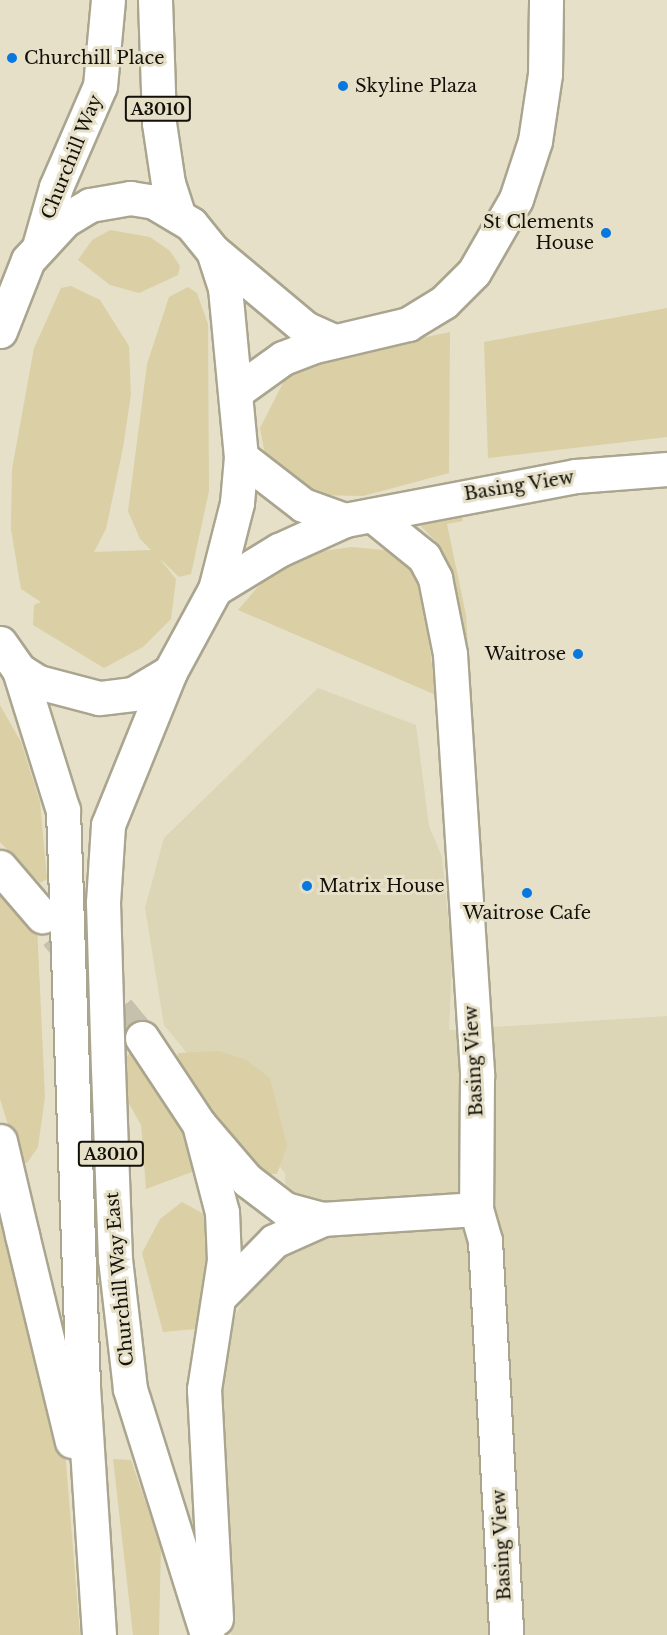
<!DOCTYPE html>
<html>
<head>
<meta charset="utf-8">
<style>
  body { margin:0 }
  #map { position:relative; width:667px; height:1635px; overflow:hidden; background:#e6e0c9; font-family:"Libre Baskerville",serif }
  div>[style] { position:absolute }
  .built>* { inset:0; background:#dcd5b6 }
  .green>* { inset:0; background:#dacfa5 }
  .minor-tunnel>* { height:33px; margin-top:-16.5px; transform-origin:0; background:repeating-linear-gradient(90deg,#c6c1ac 0 33px,transparent 0 49px) }
  .roads { filter:drop-shadow(2px 0 #aaa58f) drop-shadow(-2px 0 #aaa58f) drop-shadow(0 2px #aaa58f) drop-shadow(0 -2px #aaa58f) }
  .minor>* { height:33px; margin:-16.5px; padding:0 16.5px; transform-origin:16.5px; border-radius:16.5px; background:#fff }
  .major>* { height:33px; margin:-16.5px; padding:0 16.5px; transform-origin:16.5px; border-radius:16.5px; background:#fff }
  .dots>* { width:16px; height:16px; translate:-50% -50%; box-sizing:border-box; border:3px solid #e6e0c9; border-radius:50% }
  span { translate:-50% -50%; white-space:nowrap; text-align:center; line-height:1.15; -webkit-text-stroke:6px #e6e0c9; paint-order:stroke }
  .shield-label span { padding:2px 4px; background:#e6e0c9; border:2px solid; border-radius:4px; -webkit-text-stroke-width:0 }
  .shield-label { font-size:16px; color:#121008; font-weight:700 }
  .poi-label { font-size:18px; color:#121008 }
  .left { translate:0 -50%; text-align:left }
  .right { translate:-100% -50%; text-align:right }
  .street-label { font-size:18px; color:#121008 }
</style>
</head>
<body>
<div id="map">
  <div class="built">
    <div style="clip-path:polygon(318px 688px,416px 725px,429px 826px,442px 857px,452px 956px,449px 1030px,667px 1016px,667px 1635px,231px 1635px,216px 1451px,218px 1349px,253px 1281px,287px 1247px,285px 1173px,164px 1025px,145px 908px,164px 838px)"></div>
  </div>
  <div class="green">
    <div style="clip-path:polygon(110px 230px,150px 237px,170px 251px,180px 266px,178px 275px,139px 293px,110px 285px,78px 260px,92px 240px)"></div>
    <div style="clip-path:polygon(71px 286px,100px 300px,129px 346px,131px 394px,123px 448px,106px 529px,94px 552px,151px 550px,140px 539px,128px 511px,147px 364px,169px 297px,188px 287px,197px 293px,208px 324px,209px 491px,191px 574px,179px 577px,159px 558px,176px 579px,171px 619px,143px 647px,104px 668px,33px 625px,34px 605px,41px 602px,21px 589px,11px 529px,12px 469px,34px 348px,61px 288px)"></div>
    <div style="clip-path:polygon(667px 308px,667px 437px,488px 458px,484px 342px)"></div>
    <div style="clip-path:polygon(450px 332px,449px 473px,363px 496px,316px 495px,266px 460px,260px 428px,286px 377px,315px 360px)"></div>
    <div style="clip-path:polygon(458px 506px,463px 521px,447px 524px,466px 615px,472px 712px,468px 712px,459px 631px,439px 545px,420px 525px,420px 520px)"></div>
    <div style="clip-path:polygon(351px 547px,396px 551px,413px 565px,422px 590px,436px 695px,238px 610px,264px 580px,310px 553px)"></div>
    <div style="clip-path:polygon(0 705px,21px 742px,40px 802px,47px 879px,40px 883px,0 842px)"></div>
    <div style="clip-path:polygon(0 879px,37px 924px,45px 1097px,38px 1147px,27px 1163px,19px 1160px,0 1099px)"></div>
    <div style="clip-path:polygon(219px 1051px,246px 1060px,270px 1078px,287px 1146px,277px 1174px,265px 1174px,175px 1072px,178px 1053px)"></div>
    <div style="clip-path:polygon(131px 1052px,154px 1065px,201px 1141px,192px 1172px,146px 1189px,141px 1125px,127px 1100px,122px 1062px)"></div>
    <div style="clip-path:polygon(0 1178px,66px 1462px,80px 1635px,0 1635px)"></div>
    <div style="clip-path:polygon(182px 1202px,213px 1219px,224px 1248px,196px 1329px,163px 1332px,142px 1253px,160px 1219px)"></div>
    <div style="clip-path:polygon(113px 1459px,131px 1460px,161px 1547px,159px 1635px,133px 1635px)"></div>
  </div>
  <div class="minor-tunnel">
    <div style="left:56px;top:934px;width:135px;rotate:50.4deg"></div>
  </div>
  <div class="roads">
    <div class="minor">
      <div style="left:213px;top:251px;width:120px;rotate:39.9deg"></div>
      <div style="left:305px;top:328px;width:30px;rotate:24deg"></div>
      <div style="left:237px;top:391px;width:57px;rotate:-35.7deg"></div>
      <div style="left:283px;top:358px;width:30px;rotate:-21deg"></div>
      <div style="left:311px;top:347px;width:100px;rotate:-13.3deg"></div>
      <div style="left:408px;top:324px;width:42px;rotate:-31.4deg"></div>
      <div style="left:444px;top:302px;width:42px;rotate:-45deg"></div>
      <div style="left:474px;top:272px;width:84px;rotate:-60.1deg"></div>
      <div style="left:516px;top:199px;width:61px;rotate:-71.9deg"></div>
      <div style="left:535px;top:141px;width:68px;rotate:-81.5deg"></div>
      <div style="left:545px;top:74px;width:74px;rotate:-89.2deg"></div>
      <div style="left:241px;top:457px;width:78px;rotate:37.7deg"></div>
      <div style="left:303px;top:505px;width:45px;rotate:19.7deg"></div>
      <div style="left:372px;top:515px;width:67px;rotate:38.9deg"></div>
      <div style="left:424px;top:557px;width:24px;rotate:62deg"></div>
      <div style="left:435px;top:578px;width:77px;rotate:78.8deg"></div>
      <div style="left:450px;top:654px;width:423px;rotate:86.3deg"></div>
      <div style="left:477px;top:1076px;width:133px;rotate:90.4deg"></div>
      <div style="left:476px;top:1209px;width:33px;rotate:74deg"></div>
      <div style="left:485px;top:1241px;width:395px;rotate:86.9deg"></div>
      <div style="left:215px;top:589px;width:75px;rotate:-31.4deg"></div>
      <div style="left:279px;top:550px;width:72px;rotate:-24.4deg"></div>
      <div style="left:345px;top:520px;width:235px;rotate:-10.8deg"></div>
      <div style="left:576px;top:476px;width:91px;rotate:-4.4deg"></div>
      <div style="left:0;top:867px;width:65px;rotate:49.4deg"></div>
      <div style="left:142px;top:1038px;width:103px;rotate:56.5deg"></div>
      <div style="left:199px;top:1124px;width:74px;rotate:49.4deg"></div>
      <div style="left:247px;top:1180px;width:48px;rotate:37.3deg"></div>
      <div style="left:285px;top:1209px;width:39px;rotate:15deg"></div>
      <div style="left:323px;top:1219px;width:153px;rotate:-3.7deg"></div>
      <div style="left:0;top:1141px;width:97px;rotate:76.8deg"></div>
    </div>
    <div class="major">
      <div style="left:155px;top:0;width:123px;rotate:88.1deg"></div>
      <div style="left:159px;top:123px;width:61px;rotate:81.5deg"></div>
      <div style="left:168px;top:183px;width:35px;rotate:72deg"></div>
      <div style="left:40px;top:243px;width:58px;rotate:-74.1deg"></div>
      <div style="left:56px;top:187px;width:110px;rotate:-66.5deg"></div>
      <div style="left:100px;top:86px;width:86px;rotate:-84.7deg"></div>
      <div style="left:0;top:331px;width:76px;rotate:-68.5deg"></div>
      <div style="left:28px;top:260px;width:54px;rotate:-47.2deg"></div>
      <div style="left:65px;top:220px;width:29px;rotate:-31deg"></div>
      <div style="left:90px;top:205px;width:41px;rotate:-9.9deg"></div>
      <div style="left:130px;top:198px;width:24px;rotate:9deg"></div>
      <div style="left:154px;top:202px;width:43px;rotate:30.7deg"></div>
      <div style="left:191px;top:224px;width:35px;rotate:51deg"></div>
      <div style="left:213px;top:251px;width:39px;rotate:72deg"></div>
      <div style="left:225px;top:288px;width:170px;rotate:84.6deg"></div>
      <div style="left:241px;top:457px;width:46px;rotate:95deg"></div>
      <div style="left:237px;top:503px;width:89px;rotate:104.3deg"></div>
      <div style="left:215px;top:589px;width:94px;rotate:118.5deg"></div>
      <div style="left:170px;top:672px;width:43px;rotate:149.3deg"></div>
      <div style="left:133px;top:694px;width:34px;rotate:173deg"></div>
      <div style="left:99px;top:698px;width:63px;rotate:-165.3deg"></div>
      <div style="left:38px;top:682px;width:22px;rotate:-148deg"></div>
      <div style="left:19px;top:670px;width:33px;rotate:-125deg"></div>
      <div style="left:19px;top:670px;width:147px;rotate:72.6deg"></div>
      <div style="left:63px;top:810px;width:577px;rotate:88.01deg"></div>
      <div style="left:83px;top:1387px;width:249px;rotate:86.3deg"></div>
      <div style="left:170px;top:672px;width:165px;rotate:112.1deg"></div>
      <div style="left:108px;top:825px;width:77px;rotate:93.7deg"></div>
      <div style="left:103px;top:902px;width:166px;rotate:88.3deg"></div>
      <div style="left:108px;top:1068px;width:191px;rotate:87.9deg"></div>
      <div style="left:115px;top:1259px;width:131px;rotate:83.4deg"></div>
      <div style="left:130px;top:1389px;width:258px;rotate:72.6deg"></div>
      <div style="left:199px;top:1124px;width:91px;rotate:75.4deg"></div>
      <div style="left:222px;top:1212px;width:48px;rotate:87.6deg"></div>
      <div style="left:224px;top:1260px;width:131px;rotate:98.8deg"></div>
      <div style="left:204px;top:1389px;width:230px;rotate:87deg"></div>
      <div style="left:22px;top:1235px;width:212px;rotate:76.4deg"></div>
      <div style="left:222px;top:1294px;width:74px;rotate:-45.5deg"></div>
      <div style="left:274px;top:1241px;width:54px;rotate:-24.2deg"></div>
    </div>
  </div>
  <div class="dots">
    <div style="left:12px;top:58px;background:#0678df"></div>
    <div style="left:343px;top:86px;background:#0678df"></div>
    <div style="left:606px;top:233px;background:#0678df"></div>
    <div style="left:578px;top:654px;background:#0678df"></div>
    <div style="left:307px;top:886px;background:#0678df"></div>
    <div style="left:527px;top:893px;background:#0678df"></div>
  </div>
  <div class="shield-label">
    <span style="left:158px;top:109px">A3010</span>
    <span style="left:111px;top:1154px">A3010</span>
  </div>
  <div class="poi-label">
    <span class="left" style="left:24px;top:58px">Churchill Place</span>
    <span class="left" style="left:355px;top:86px">Skyline Plaza</span>
    <span class="right" style="left:594px;top:233px">St Clements<br>House</span>
    <span class="right" style="left:566px;top:654px">Waitrose</span>
    <span class="left" style="left:319px;top:886px">Matrix House</span>
    <span style="left:527px;top:913px">Waitrose Cafe</span>
  </div>
  <div class="street-label">
    <span style="left:72px;top:157px;rotate:-68deg">Churchill Way</span>
    <span style="left:519px;top:486px;rotate:-9deg">Basing View</span>
    <span style="left:474px;top:1061px;rotate:-93deg">Basing View</span>
    <span style="left:120px;top:1279px;rotate:-95deg">Churchill Way East</span>
    <span style="left:502px;top:1545px;rotate:-93deg">Basing View</span>
  </div>
</div>
</body>
</html>
